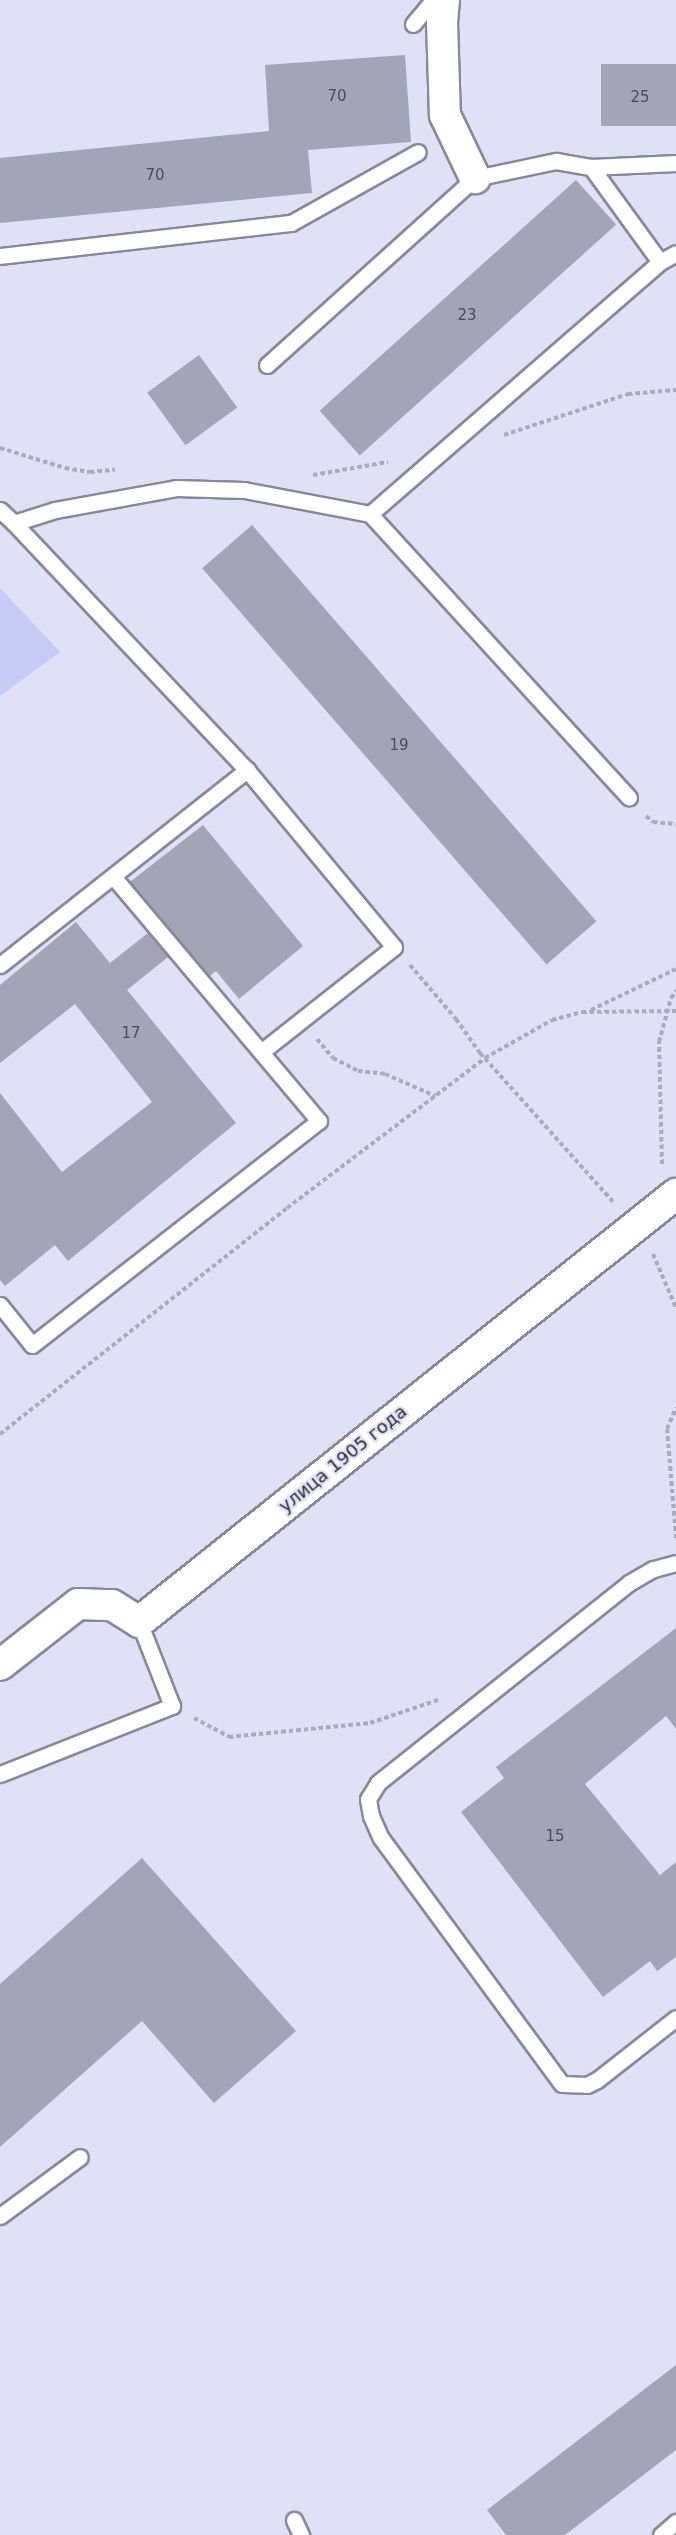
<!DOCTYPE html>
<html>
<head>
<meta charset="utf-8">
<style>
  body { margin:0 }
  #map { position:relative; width:676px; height:2535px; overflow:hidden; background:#dfe2f5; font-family:"DejaVu Sans",sans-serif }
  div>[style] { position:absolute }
  .green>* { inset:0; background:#c6cbf5 }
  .building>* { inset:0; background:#a3a5b7; transform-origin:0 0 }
  .path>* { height:4px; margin-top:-2px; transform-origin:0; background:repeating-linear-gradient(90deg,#a8abba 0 4.5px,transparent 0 7.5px) }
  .roads { filter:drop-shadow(2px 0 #87899a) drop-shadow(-2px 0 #87899a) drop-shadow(0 2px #87899a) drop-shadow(0 -2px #87899a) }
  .service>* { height:15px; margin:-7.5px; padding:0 7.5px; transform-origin:7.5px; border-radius:7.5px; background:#fff }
  .minor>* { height:30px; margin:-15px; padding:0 15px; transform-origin:15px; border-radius:15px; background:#fff }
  span { translate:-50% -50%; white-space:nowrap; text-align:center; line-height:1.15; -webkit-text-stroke:4.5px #dfe2f5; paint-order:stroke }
  .number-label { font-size:15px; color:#4a4b55 }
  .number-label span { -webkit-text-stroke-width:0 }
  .street-label { font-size:18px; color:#2c2d34 }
</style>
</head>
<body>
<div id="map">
  <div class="green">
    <div style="clip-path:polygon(0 588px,60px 652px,0 696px)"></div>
  </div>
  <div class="building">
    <div style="clip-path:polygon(405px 55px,411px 142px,308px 150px,312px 193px,0 223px,0 158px,269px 131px,265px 65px)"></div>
    <div style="left:676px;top:64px;width:62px;height:75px;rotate:90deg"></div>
    <div style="left:576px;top:180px;width:60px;height:345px;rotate:48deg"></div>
    <div style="left:199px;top:355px;width:65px;height:64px;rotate:54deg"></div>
    <div style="left:252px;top:525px;width:525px;height:66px;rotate:49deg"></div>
    <div style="clip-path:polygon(203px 825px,303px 946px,239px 999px,216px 971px,204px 981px,178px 949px,127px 990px,236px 1123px,68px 1261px,55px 1245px,5px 1286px,0 1280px,0 1093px,62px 1172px,152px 1102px,75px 1004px,0 1063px,0 985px,76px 922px,110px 963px,158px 925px,126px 885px)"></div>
    <div style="clip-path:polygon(676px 1628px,676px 1729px,666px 1716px,585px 1784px,660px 1875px,676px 1862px,676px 1957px,657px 1971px,650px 1961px,603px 1997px,461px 1812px,504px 1778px,496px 1767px)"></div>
    <div style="clip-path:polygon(142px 1858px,296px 2031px,214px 2103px,142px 2021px,0 2147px,0 1984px)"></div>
    <div style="clip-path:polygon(676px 2365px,676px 2450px,565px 2535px,506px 2535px,487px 2510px)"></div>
  </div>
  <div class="path">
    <div style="left:504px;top:435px;width:131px;rotate:-18.3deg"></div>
    <div style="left:628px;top:394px;width:48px;rotate:-4.8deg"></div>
    <div style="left:0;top:448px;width:68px;rotate:17.1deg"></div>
    <div style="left:65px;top:468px;width:25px;rotate:9deg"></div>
    <div style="left:90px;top:472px;width:25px;rotate:-5deg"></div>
    <div style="left:313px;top:475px;width:76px;rotate:-9.8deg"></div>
    <div style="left:646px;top:816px;width:9px;rotate:41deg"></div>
    <div style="left:653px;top:822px;width:23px;rotate:5deg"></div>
    <div style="left:410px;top:965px;width:71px;rotate:49.6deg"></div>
    <div style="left:456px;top:1019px;width:42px;rotate:54.8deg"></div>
    <div style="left:480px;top:1053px;width:201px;rotate:48.2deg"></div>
    <div style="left:591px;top:1010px;width:94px;rotate:-25.8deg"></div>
    <div style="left:317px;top:1039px;width:25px;rotate:50deg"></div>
    <div style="left:333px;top:1058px;width:28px;rotate:27deg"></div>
    <div style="left:358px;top:1071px;width:27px;rotate:6deg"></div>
    <div style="left:385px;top:1074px;width:55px;rotate:23.7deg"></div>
    <div style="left:662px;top:1164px;width:122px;rotate:-91.4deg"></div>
    <div style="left:659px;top:1042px;width:46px;rotate:-74.7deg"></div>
    <div style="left:671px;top:998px;width:9px;rotate:-54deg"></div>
    <div style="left:653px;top:1254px;width:59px;rotate:66.9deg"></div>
    <div style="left:0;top:1434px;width:365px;rotate:-38.2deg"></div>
    <div style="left:287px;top:1208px;width:248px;rotate:-37.1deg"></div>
    <div style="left:485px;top:1058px;width:77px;rotate:-29.6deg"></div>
    <div style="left:552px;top:1020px;width:31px;rotate:-15deg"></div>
    <div style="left:582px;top:1012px;width:94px;rotate:-0.6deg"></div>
    <div style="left:676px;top:1538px;width:109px;rotate:-94.7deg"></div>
    <div style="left:667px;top:1429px;width:23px;rotate:-67deg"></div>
    <div style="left:194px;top:1718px;width:40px;rotate:28deg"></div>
    <div style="left:229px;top:1737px;width:142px;rotate:-5.7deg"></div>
    <div style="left:370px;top:1723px;width:72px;rotate:-18.7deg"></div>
  </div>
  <div class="roads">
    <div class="service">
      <div style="left:413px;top:24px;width:31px;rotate:-50deg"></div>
      <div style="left:591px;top:167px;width:117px;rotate:54deg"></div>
      <div style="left:660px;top:262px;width:384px;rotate:139deg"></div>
      <div style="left:370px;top:514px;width:384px;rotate:47.6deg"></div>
      <div style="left:0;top:256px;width:293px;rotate:-6.5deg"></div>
      <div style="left:291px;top:223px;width:145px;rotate:-29.2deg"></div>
      <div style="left:660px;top:262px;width:18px;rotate:-29deg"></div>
      <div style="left:267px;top:365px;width:280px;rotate:-42deg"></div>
      <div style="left:475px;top:178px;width:83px;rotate:-11.9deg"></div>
      <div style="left:556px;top:161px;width:36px;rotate:10deg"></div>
      <div style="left:591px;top:167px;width:85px;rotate:-2.7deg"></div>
      <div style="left:0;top:510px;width:19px;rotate:43deg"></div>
      <div style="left:14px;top:523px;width:43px;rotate:-17.6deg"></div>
      <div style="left:55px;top:510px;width:123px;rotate:-10.3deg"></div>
      <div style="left:176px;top:488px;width:68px;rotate:1.7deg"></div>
      <div style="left:244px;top:490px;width:128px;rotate:10.8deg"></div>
      <div style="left:14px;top:523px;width:340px;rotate:46.7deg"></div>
      <div style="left:247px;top:770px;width:230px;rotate:50.3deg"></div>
      <div style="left:394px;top:947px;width:169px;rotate:141.7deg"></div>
      <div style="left:0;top:965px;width:315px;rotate:-38.3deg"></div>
      <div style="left:0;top:1305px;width:51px;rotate:51.3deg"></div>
      <div style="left:32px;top:1345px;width:364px;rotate:-38deg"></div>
      <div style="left:319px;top:1121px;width:320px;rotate:-130.1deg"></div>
      <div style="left:676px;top:1563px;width:24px;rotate:165deg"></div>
      <div style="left:653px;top:1569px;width:28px;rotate:150deg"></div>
      <div style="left:629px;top:1583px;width:321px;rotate:141.5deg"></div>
      <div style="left:378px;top:1783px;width:19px;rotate:122deg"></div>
      <div style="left:368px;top:1799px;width:17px;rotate:80deg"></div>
      <div style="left:371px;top:1816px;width:24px;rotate:66deg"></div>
      <div style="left:381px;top:1838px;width:305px;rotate:53.7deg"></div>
      <div style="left:562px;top:2084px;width:25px;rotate:2deg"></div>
      <div style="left:587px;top:2085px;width:11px;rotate:-27deg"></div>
      <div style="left:597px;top:2080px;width:100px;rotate:-38.1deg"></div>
      <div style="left:0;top:1774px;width:185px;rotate:-21.6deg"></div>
      <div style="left:172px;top:1706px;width:90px;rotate:-111.4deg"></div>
      <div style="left:0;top:2216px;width:99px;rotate:-36.4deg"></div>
      <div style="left:294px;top:2520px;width:17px;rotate:65deg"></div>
      <div style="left:661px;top:2535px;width:20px;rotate:-41deg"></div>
    </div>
    <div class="minor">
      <div style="left:444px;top:0;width:22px;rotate:95deg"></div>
      <div style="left:442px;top:22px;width:93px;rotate:88.2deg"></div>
      <div style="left:445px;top:115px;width:70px;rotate:64.5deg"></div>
      <div style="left:0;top:1665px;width:99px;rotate:-38deg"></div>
      <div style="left:78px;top:1604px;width:34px;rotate:2deg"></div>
      <div style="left:112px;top:1605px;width:32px;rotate:32deg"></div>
      <div style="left:139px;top:1622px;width:687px;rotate:-38.56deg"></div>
    </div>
  </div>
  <div class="number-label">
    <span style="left:337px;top:97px">70</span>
    <span style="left:640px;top:98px">25</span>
    <span style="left:155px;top:176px">70</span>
    <span style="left:467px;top:316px">23</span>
    <span style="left:399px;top:746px">19</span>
    <span style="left:131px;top:1034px">17</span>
    <span style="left:555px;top:1837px">15</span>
  </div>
  <div class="street-label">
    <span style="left:343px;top:1459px;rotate:-39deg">улица 1905 года</span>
  </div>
</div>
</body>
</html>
